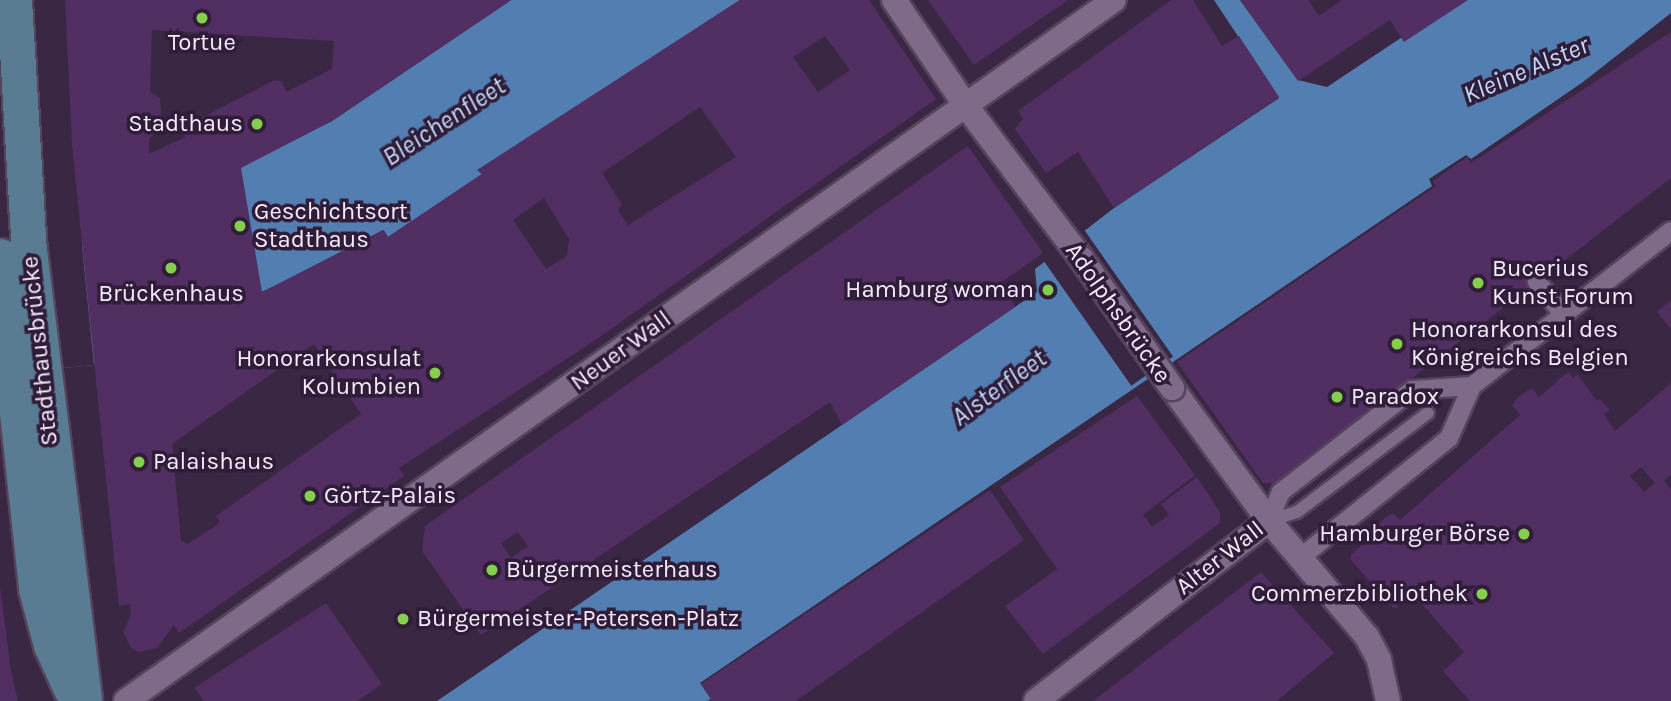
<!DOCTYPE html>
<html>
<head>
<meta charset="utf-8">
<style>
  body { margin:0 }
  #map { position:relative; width:1671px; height:701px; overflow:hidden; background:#3a2743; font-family:Karla,sans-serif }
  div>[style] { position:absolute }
  .water>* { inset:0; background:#537eb2 }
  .pier>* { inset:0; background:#3a2743; transform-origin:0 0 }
  .building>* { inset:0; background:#522f63 }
  .roads { filter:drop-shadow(2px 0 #54445c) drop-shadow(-2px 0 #54445c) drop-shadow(0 2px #54445c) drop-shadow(0 -2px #54445c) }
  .service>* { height:12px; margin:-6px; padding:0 6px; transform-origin:6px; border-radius:6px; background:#7f6a8a }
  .pedestrian>* { height:18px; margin:-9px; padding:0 9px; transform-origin:9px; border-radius:9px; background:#7f6a8a }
  .minor>* { height:24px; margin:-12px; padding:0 12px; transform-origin:12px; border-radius:12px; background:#7f6a8a }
  .secondary>* { height:35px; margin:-17.5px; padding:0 17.5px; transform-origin:17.5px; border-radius:17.5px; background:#597c92 }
  .bridges { filter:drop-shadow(2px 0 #54445c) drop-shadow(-2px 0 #54445c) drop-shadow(0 2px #54445c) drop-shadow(0 -2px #54445c) }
  .minor-bridge>* { height:24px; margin:-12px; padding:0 12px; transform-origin:12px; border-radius:12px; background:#7f6a8a }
  .dots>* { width:19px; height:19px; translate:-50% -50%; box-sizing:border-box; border:4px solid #301d39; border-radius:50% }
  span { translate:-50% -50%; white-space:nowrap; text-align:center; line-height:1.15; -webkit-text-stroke:7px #301d39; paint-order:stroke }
  .poi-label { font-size:24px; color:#f6eafc }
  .right { translate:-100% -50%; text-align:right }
  .left { translate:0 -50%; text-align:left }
  .street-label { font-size:24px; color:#f6eafc }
  .water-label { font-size:26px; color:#c1d9f8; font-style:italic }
</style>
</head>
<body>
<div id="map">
  <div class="water">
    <div style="clip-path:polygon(511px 0,740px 0,478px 170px,482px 174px,388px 237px,383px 230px,275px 286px,94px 365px,0 374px,82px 245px,332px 121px)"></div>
    <div style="clip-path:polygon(1214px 0,1240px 0,1298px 80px,1327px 87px,1458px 0,1671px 0,1671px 13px,1583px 82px,1471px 159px,1466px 155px,1429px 179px,1432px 186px,700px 683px,711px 699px,707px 701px,437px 701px,1037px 292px,1035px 269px,1114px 208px,1279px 98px)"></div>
  </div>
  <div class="pier">
    <div style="left:1083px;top:228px;width:157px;height:51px;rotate:55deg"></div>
    <div style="clip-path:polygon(82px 245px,94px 365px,42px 370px,0 261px)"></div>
  </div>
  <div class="building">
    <div style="clip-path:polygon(evenodd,65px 0,511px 0,332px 121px,241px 168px,262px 292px,384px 230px,388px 237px,482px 174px,477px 170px,740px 0,869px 0,936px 99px,594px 341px,399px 468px,404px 476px,179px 633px,174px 625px,157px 648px,139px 652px,131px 648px,123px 632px,131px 615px,130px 604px,119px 606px,72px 145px,65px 0,152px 30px,334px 41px,332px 69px,286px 92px,282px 82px,275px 80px,181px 128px,185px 137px,149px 154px,149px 138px,162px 128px,160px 98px,150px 92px,152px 30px,65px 0,825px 36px,850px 70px,818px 92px,793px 57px,825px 36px,65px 0,700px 107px,736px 157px,628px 225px,618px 210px,622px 205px,602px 173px,700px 107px,65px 0,544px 198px,569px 239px,567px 256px,546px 269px,513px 220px,544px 198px,65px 0,314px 344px,361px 414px,216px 516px,220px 522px,214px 527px,188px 544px,181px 541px,172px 444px,314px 344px)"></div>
    <div style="clip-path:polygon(928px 0,1068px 0,974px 65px)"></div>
    <div style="clip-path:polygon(1171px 0,1193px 0,1222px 46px,1239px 36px,1279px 97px,1114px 208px,1078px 152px,1046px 173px,1015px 129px,1023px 119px,1018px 111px)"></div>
    <div style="clip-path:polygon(1240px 0,1308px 0,1319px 16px,1342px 0,1468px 0,1404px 42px,1390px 20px,1298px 81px)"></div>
    <div style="clip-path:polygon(1671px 32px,1671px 178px,1275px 484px,1263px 483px,1177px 362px,1436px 186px,1433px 181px,1467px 157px,1471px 163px)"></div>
    <div style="clip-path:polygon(evenodd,968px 146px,1043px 253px,1001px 283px,1015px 307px,842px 425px,830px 402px,481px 635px,422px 551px,425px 526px,968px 146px,518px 532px,528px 546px,511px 558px,501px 543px,518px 532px)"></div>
    <div style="clip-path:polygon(1671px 300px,1671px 329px,1657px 312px)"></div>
    <div style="clip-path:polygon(evenodd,1568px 372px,1573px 378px,1577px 374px,1597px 401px,1600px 399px,1610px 410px,1604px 414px,1615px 431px,1671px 383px,1671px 474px,1664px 481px,1671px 489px,1671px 701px,1470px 701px,1443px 671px,1464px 652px,1414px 595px,1394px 609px,1351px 560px,1351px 555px,1366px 541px,1370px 544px,1380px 538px,1373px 530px,1386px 517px,1393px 513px,1400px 520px,1520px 415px,1512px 405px,1518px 397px,1532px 388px,1539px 397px,1568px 372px,1641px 467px,1655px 483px,1644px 492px,1630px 476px,1641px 467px)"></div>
    <div style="clip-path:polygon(1137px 396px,1195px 475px,1143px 515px,1152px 527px,1169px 515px,1161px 504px,1197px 477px,1220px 512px,1220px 523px,1043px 654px,1005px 606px,1057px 569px,1000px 487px)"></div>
    <div style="clip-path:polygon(990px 490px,1024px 540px,796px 701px,707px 701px,711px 699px,701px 684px)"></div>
    <div style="clip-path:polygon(1261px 572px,1334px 653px,1277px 701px,1093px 701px)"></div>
    <div style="clip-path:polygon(0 587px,11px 671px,18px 701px,0 701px)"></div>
    <div style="clip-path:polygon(326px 603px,382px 684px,357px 701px,204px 701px,194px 688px)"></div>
  </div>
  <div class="roads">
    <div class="service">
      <div style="left:1269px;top:521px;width:29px;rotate:-18deg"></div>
      <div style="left:1297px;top:512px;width:164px;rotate:-37.1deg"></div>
    </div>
    <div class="pedestrian">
      <div style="left:1537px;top:282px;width:43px;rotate:50.7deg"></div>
      <div style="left:1269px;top:521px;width:31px;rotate:-68deg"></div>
      <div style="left:1281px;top:492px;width:166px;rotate:-37.9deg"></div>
      <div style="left:1412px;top:390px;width:60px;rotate:-3.8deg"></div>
      <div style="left:1300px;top:558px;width:191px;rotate:-38.8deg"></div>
      <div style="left:1449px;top:438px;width:57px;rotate:-66.1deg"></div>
      <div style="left:1472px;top:386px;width:252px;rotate:-37.9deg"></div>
    </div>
    <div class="minor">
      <div style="left:894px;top:0;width:128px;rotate:55.8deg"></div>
      <div style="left:966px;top:106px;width:191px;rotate:52.9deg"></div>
      <div style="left:1172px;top:388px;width:165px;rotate:53.9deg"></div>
      <div style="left:1269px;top:521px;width:152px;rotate:49.8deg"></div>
      <div style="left:1367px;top:637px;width:26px;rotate:62deg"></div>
      <div style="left:1379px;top:660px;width:42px;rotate:77.6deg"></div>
      <div style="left:126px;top:701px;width:1211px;rotate:-35.36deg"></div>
      <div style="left:1036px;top:701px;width:294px;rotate:-37.7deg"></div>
    </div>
    <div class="secondary">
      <div style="left:14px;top:0;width:250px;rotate:86.6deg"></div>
      <div style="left:29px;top:250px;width:454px;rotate:83deg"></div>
      <div style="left:0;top:256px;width:335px;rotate:83.8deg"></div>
      <div style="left:36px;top:589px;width:58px;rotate:75deg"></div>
      <div style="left:51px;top:645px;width:48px;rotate:65.6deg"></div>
    </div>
  </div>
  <div class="bridges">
    <div class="minor-bridge">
      <div style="left:1081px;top:258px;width:159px;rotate:55deg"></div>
    </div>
  </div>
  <div class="dots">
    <div style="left:202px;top:18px;background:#85cf4c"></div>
    <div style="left:257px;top:124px;background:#85cf4c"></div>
    <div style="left:240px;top:226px;background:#85cf4c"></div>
    <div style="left:171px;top:268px;background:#85cf4c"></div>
    <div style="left:1478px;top:283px;background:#85cf4c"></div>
    <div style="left:1048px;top:290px;background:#85cf4c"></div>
    <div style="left:1397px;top:344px;background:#85cf4c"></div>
    <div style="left:435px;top:373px;background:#85cf4c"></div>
    <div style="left:1337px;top:397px;background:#85cf4c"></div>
    <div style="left:139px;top:462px;background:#85cf4c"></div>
    <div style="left:310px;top:496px;background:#85cf4c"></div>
    <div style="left:1524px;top:534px;background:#85cf4c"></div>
    <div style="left:492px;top:570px;background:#85cf4c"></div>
    <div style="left:1482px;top:594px;background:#85cf4c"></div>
    <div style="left:403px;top:619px;background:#85cf4c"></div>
  </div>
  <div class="poi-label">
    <span style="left:202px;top:43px">Tortue</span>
    <span class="right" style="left:243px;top:124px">Stadthaus</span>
    <span class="left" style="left:254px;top:226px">Geschichtsort<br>Stadthaus</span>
    <span class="left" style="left:1492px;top:283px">Bucerius<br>Kunst Forum</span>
    <span class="right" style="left:1034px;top:290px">Hamburg woman</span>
    <span style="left:171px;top:294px">Brückenhaus</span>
    <span class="left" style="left:1411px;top:344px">Honorarkonsul des<br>Königreichs Belgien</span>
    <span class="right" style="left:421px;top:373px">Honorarkonsulat<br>Kolumbien</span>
    <span class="left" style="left:1351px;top:397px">Paradox</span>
    <span class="left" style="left:153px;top:462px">Palaishaus</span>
    <span class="left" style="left:324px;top:496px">Görtz-Palais</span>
    <span class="right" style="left:1510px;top:534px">Hamburger Börse</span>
    <span class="left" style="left:506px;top:570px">Bürgermeisterhaus</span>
    <span class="right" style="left:1468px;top:594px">Commerzbibliothek</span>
    <span class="left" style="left:417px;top:619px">Bürgermeister-Petersen-Platz</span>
  </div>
  <div class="street-label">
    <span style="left:1118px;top:313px;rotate:55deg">Adolphsbrücke</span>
    <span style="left:40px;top:351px;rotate:-96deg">Stadthausbrücke</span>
    <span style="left:621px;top:351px;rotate:-36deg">Neuer Wall</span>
    <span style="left:1220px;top:558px;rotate:-38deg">Alter Wall</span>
  </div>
  <div class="water-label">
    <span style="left:1526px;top:70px;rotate:-23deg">Kleine Alster</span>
    <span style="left:444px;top:122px;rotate:-33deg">Bleichenfleet</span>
    <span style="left:999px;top:388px;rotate:-36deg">Alsterfleet</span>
  </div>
</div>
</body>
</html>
